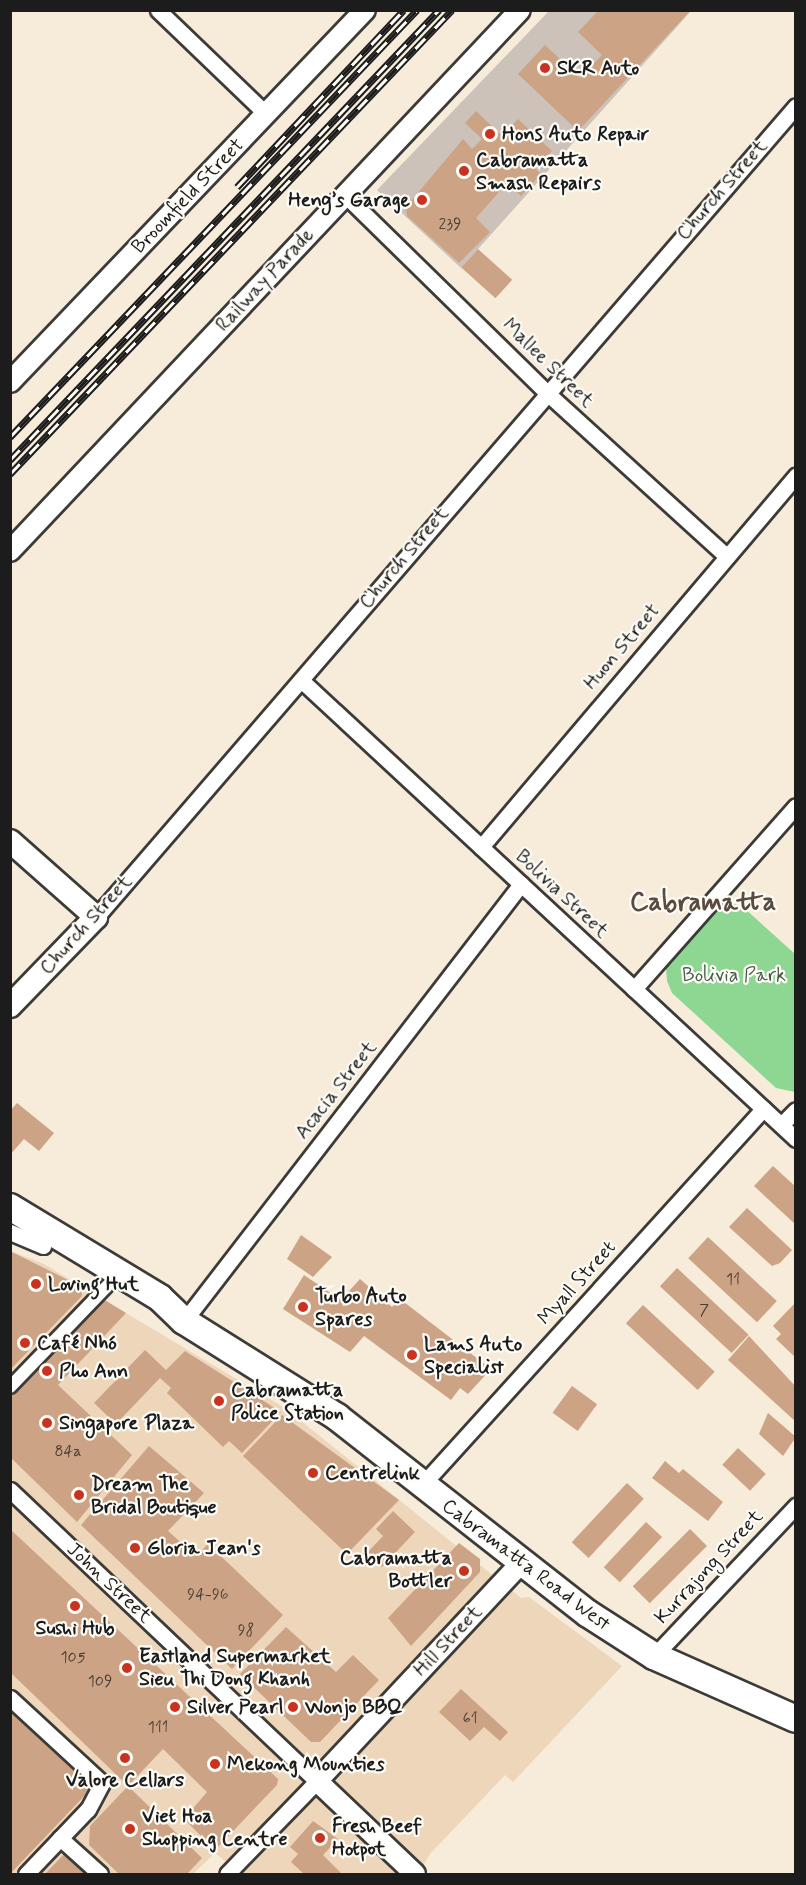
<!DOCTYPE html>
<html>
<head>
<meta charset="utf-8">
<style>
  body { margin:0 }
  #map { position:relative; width:806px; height:1885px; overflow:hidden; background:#f7ebd9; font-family:Mynerve,sans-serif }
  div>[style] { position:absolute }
  .built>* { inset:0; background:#eed6bb }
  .industrial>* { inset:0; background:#ccc2b9 }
  .green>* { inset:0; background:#8dd793 }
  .building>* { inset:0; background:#cca384; transform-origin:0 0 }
  .roads { filter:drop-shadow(2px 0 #3d3b38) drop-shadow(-2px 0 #3d3b38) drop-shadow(0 2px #3d3b38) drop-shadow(0 -2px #3d3b38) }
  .pedestrian>* { height:12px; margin:-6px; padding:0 6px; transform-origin:6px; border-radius:6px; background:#fff }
  .minor>* { height:15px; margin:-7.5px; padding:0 7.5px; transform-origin:7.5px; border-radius:7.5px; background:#fff }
  .tertiary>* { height:20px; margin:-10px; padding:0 10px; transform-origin:10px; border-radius:10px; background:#fff }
  .secondary>* { height:22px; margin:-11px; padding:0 11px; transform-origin:11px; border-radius:11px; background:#fff }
  .primary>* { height:26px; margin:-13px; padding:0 13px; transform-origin:13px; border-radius:13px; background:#fff }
  .rail>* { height:7px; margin-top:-3.5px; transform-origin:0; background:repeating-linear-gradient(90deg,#fdfcf7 0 14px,#1c1c1c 0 28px); box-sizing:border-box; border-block:2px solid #1c1c1c }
  .dots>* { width:16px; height:16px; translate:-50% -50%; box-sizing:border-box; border:3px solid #fdfcf7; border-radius:50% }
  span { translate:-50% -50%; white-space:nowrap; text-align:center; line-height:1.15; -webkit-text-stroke:4.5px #fdfcf7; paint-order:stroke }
  .number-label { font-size:16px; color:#483e36 }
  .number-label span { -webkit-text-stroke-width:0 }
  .poi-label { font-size:20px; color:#1c1c1c; font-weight:700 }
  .left { translate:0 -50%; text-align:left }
  .right { translate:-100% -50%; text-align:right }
  .street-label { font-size:20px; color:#1c1c1c }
  .park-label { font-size:20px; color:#445d46 }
  .district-label { font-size:26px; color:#5a4b40; font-weight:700 }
  .frame { position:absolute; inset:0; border:12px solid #1c1c1c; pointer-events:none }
</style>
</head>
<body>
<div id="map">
  <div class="built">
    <div style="clip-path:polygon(10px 1251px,44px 1264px,285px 1408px,521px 1598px,529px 1597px,622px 1666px,513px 1782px,505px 1775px,430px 1854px,418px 1874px,241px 1874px,215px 1853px,193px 1874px,11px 1874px)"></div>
  </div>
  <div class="industrial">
    <div style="clip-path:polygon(549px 11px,691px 11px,461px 268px,377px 190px)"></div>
  </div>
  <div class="green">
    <div style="clip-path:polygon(731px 903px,743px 907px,795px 954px,795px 1092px,776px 1088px,672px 993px,667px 981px,666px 968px,720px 907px)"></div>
  </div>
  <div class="building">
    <div style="clip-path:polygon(599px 10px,691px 10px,578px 131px,518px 74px,545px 45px,580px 78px,602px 55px,578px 32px)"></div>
    <div style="clip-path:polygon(476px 111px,502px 136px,518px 119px,552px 151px,535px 168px,541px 174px,521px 196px,507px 183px,476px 218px,490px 232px,459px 263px,407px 216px,406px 207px,463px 139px,472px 149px,482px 139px,465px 123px)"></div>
    <div style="left:478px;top:249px;width:46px;height:25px;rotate:42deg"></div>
    <div style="clip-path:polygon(17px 1103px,54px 1133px,39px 1151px,24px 1139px,10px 1155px,10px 1111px)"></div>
    <div style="clip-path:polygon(773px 1166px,796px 1187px,796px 1225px,754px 1186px)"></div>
    <div style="clip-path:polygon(747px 1208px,792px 1250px,780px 1263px,772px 1266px,729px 1227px)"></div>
    <div style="clip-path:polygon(301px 1235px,332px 1257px,313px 1277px,287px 1259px)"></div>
    <div style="left:708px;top:1237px;width:94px;height:29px;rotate:43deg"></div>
    <div style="clip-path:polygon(10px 1251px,82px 1287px,82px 1296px,10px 1370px)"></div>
    <div style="left:677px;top:1268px;width:98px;height:25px;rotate:43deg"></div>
    <div style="clip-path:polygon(304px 1275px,341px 1300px,360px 1279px,392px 1307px,400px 1299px,491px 1369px,468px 1394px,460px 1388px,451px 1400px,364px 1336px,350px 1352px,283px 1309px)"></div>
    <div style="clip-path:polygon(103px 1299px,126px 1313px,58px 1385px,132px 1455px,77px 1522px,10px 1457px,10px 1392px)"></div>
    <div style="clip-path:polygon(796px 1302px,796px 1358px,776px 1339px,781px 1334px,773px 1326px)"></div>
    <div style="left:643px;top:1305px;width:98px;height:25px;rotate:43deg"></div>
    <div style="clip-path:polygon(749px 1336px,796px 1387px,796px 1422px,728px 1360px)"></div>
    <div style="clip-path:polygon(145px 1350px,166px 1370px,185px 1351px,281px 1412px,242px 1453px,229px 1441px,223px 1447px,167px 1393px,171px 1388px,160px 1378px,116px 1424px,94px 1403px)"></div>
    <div style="left:572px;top:1386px;width:31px;height:33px;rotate:36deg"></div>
    <div style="clip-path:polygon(768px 1413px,796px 1437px,783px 1456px,759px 1434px)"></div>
    <div style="clip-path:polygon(282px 1415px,399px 1500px,347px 1554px,243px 1456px)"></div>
    <div style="clip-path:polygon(149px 1446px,204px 1493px,168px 1531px,196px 1556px,208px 1544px,283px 1615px,232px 1669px,81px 1525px)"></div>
    <div style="left:738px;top:1448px;width:38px;height:23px;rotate:43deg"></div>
    <div style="clip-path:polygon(665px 1461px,679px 1473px,683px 1469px,723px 1502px,708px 1521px,652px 1478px)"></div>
    <div style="left:627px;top:1483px;width:23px;height:81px;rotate:43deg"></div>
    <div style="clip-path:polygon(393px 1511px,415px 1532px,382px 1567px,367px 1553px,383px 1536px,376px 1529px)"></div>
    <div style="left:646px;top:1522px;width:22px;height:62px;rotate:43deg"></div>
    <div style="clip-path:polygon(10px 1529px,278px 1779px,277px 1785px,215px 1850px,184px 1819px,207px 1792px,163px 1749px,128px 1786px,10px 1672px)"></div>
    <div style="left:690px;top:1529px;width:24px;height:81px;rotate:45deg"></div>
    <div style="clip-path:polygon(459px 1543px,480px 1559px,480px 1572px,411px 1646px,388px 1618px)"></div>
    <div style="clip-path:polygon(286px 1627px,336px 1672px,353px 1655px,379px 1680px,320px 1742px,311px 1742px,240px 1674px)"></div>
    <div style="clip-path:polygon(461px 1689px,508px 1732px,500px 1741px,484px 1727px,470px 1741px,439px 1712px)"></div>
    <div style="clip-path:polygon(10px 1711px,92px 1788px,10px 1874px)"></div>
    <div style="clip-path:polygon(128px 1786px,202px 1858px,187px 1874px,119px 1874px,89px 1845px,90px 1826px)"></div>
    <div style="clip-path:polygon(313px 1821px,338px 1839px,323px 1855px,342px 1874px,304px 1874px,291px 1862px,298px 1854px,290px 1847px)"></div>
    <div style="clip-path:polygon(66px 1852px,90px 1874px,45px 1874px)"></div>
  </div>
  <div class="roads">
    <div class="pedestrian">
      <div style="left:10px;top:1387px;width:141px;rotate:-46.1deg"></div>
    </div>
    <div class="minor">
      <div style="left:158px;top:10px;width:150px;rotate:43.9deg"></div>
      <div style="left:345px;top:195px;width:281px;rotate:44.4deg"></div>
      <div style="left:546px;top:392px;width:244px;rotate:42.3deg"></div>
      <div style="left:301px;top:680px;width:675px;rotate:42.84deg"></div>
      <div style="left:481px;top:847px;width:487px;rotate:-49.7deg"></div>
      <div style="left:96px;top:917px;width:1071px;rotate:-49.2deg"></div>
      <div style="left:634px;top:989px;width:244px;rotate:-48.5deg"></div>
      <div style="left:781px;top:1125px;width:21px;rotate:-45deg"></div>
      <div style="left:10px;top:1232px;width:36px;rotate:23deg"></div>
      <div style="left:184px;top:1321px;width:552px;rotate:-52.36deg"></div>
      <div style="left:422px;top:1485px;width:508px;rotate:-47.79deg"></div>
      <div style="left:10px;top:1490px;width:423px;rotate:43.5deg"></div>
      <div style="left:317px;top:1781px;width:129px;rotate:134.1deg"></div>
      <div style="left:654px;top:1656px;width:207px;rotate:-46.6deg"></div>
      <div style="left:10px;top:1698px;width:125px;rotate:42.7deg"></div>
      <div style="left:102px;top:1783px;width:30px;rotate:118deg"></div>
      <div style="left:88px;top:1809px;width:90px;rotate:133.6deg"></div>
      <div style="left:60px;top:1838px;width:54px;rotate:42deg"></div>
    </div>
    <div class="tertiary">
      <div style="left:10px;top:382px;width:514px;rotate:-46.34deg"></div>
      <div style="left:10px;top:551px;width:743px;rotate:-46.69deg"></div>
      <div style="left:415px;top:1874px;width:135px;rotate:-136.5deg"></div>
      <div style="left:317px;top:1781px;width:297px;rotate:-46.9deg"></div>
    </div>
    <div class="secondary">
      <div style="left:10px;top:841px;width:115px;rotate:41.5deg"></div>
      <div style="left:96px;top:917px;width:124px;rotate:134deg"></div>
    </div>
    <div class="primary">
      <div style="left:10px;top:1207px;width:175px;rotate:31.2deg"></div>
      <div style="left:160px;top:1298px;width:33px;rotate:44deg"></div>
      <div style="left:184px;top:1321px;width:181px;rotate:32.1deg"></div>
      <div style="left:337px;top:1417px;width:318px;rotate:38.1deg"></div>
      <div style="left:587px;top:1613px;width:80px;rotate:32.7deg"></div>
      <div style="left:654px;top:1656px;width:155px;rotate:23.9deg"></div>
    </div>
  </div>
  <div class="rail">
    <div style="left:237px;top:187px;width:243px;rotate:-46.7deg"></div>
    <div style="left:10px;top:437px;width:590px;rotate:-46.37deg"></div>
    <div style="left:10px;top:460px;width:622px;rotate:-46.37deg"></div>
    <div style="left:10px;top:474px;width:641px;rotate:-46.39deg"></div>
  </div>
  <div class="dots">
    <div style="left:545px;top:68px;background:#c8321e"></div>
    <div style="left:490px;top:134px;background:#c8321e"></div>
    <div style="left:464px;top:171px;background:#c8321e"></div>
    <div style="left:422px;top:200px;background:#c8321e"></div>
    <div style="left:36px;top:1284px;background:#c8321e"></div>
    <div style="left:303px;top:1307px;background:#c8321e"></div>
    <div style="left:25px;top:1343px;background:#c8321e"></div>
    <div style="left:412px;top:1355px;background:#c8321e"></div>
    <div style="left:47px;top:1371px;background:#c8321e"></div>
    <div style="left:219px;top:1401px;background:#c8321e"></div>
    <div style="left:47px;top:1423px;background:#c8321e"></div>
    <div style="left:313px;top:1473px;background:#c8321e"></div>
    <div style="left:79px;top:1495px;background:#c8321e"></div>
    <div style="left:135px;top:1548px;background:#c8321e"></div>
    <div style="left:464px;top:1571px;background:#c8321e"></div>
    <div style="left:75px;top:1606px;background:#c8321e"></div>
    <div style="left:127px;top:1668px;background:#c8321e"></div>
    <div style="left:175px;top:1707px;background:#c8321e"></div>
    <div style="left:293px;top:1707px;background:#c8321e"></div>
    <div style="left:125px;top:1758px;background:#c8321e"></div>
    <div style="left:215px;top:1764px;background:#c8321e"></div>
    <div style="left:130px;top:1829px;background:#c8321e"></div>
    <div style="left:320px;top:1838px;background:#c8321e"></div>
  </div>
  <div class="number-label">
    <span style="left:450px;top:225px">239</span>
    <span style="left:733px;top:1280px">11</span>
    <span style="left:704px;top:1311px">7</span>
    <span style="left:68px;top:1452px">84a</span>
    <span style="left:208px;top:1595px">94-96</span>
    <span style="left:246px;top:1631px">98</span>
    <span style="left:73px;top:1658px">105</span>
    <span style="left:100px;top:1682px">109</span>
    <span style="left:470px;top:1719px">61</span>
    <span style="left:158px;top:1728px">111</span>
  </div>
  <div class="poi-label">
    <span class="left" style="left:557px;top:68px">SKR Auto</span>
    <span class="left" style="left:502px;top:134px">Hons Auto Repair</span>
    <span class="left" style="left:476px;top:172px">Cabramatta<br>Smash Repairs</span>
    <span class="right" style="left:410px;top:200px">Heng’s Garage</span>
    <span class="left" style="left:48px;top:1284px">Loving Hut</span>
    <span class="left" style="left:315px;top:1308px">Turbo Auto<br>Spares</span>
    <span class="left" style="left:37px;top:1343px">Café Nhó</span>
    <span class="left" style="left:424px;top:1356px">Lams Auto<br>Specialist</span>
    <span class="left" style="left:59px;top:1371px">Pho Ann</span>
    <span class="left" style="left:231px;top:1402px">Cabramatta<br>Police Station</span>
    <span class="left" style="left:59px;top:1423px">Singapore Plaza</span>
    <span class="left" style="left:325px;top:1473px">Centrelink</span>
    <span class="left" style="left:91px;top:1496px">Dream The<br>Bridal Boutique</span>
    <span class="left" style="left:147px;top:1548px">Gloria Jean's</span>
    <span class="right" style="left:452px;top:1570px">Cabramatta<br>Bottler</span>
    <span style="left:75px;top:1628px">Sushi Hub</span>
    <span class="left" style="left:139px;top:1668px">Eastland Supermarket<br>Sieu Thi Dong Khanh</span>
    <span class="left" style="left:187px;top:1707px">Silver Pearl</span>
    <span class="left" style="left:305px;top:1707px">Wonjo BBQ</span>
    <span class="left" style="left:227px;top:1764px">Mekong Mounties</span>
    <span style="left:125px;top:1780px">Valore Cellars</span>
    <span class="left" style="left:142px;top:1828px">Viet Hoa<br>Shopping Centre</span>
    <span class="left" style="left:332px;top:1838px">Fresh Beef<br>Hotpot</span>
  </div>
  <div class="street-label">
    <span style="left:722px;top:190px;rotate:-49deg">Church Street</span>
    <span style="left:188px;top:196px;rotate:-46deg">Broomfield Street</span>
    <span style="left:265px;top:280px;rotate:-47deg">Railway Parade</span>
    <span style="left:548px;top:363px;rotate:44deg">Mallee Street</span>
    <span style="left:404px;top:558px;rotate:-50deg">Church Street</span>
    <span style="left:622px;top:647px;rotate:-50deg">Huon Street</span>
    <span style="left:562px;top:894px;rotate:43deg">Bolivia Street</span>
    <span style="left:86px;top:925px;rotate:-48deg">Church Street</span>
    <span style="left:336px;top:1090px;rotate:-52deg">Acacia Street</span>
    <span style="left:577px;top:1283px;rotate:-48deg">Myall Street</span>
    <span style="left:526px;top:1565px;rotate:37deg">Cabramatta Road West</span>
    <span style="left:709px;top:1567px;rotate:-47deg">Kurrajong Street</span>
    <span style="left:109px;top:1583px;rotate:43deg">John Street</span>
    <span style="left:448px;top:1641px;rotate:-47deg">Hill Street</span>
  </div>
  <div class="park-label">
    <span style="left:734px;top:975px">Bolivia Park</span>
  </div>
  <div class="district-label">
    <span style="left:703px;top:904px">Cabramatta</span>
  </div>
  <div class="frame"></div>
</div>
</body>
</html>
